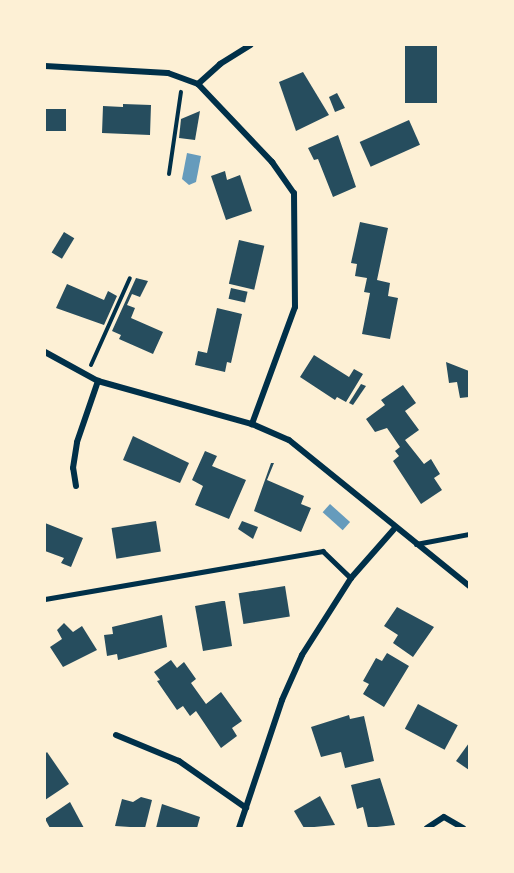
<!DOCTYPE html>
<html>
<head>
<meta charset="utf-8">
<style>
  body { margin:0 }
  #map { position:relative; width:514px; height:873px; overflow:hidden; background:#fdf0d5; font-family:Manrope,sans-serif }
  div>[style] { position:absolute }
  .water>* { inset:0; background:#669bbc; transform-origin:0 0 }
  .building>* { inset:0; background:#264d5e; transform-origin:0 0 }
  .path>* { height:4px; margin:-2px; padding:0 2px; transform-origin:2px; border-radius:2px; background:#003049 }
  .service>* { height:4.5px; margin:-2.25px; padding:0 2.25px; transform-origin:2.25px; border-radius:2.25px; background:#003049 }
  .minor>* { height:6px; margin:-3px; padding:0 3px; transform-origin:3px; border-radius:3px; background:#003049 }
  span { translate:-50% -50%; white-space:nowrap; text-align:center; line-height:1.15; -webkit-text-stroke:4.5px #fdf0d5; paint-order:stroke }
  .frame { position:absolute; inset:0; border:46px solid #fdf0d5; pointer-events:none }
</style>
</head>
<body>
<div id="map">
  <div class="water">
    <div style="clip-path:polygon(187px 153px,201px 156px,196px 182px,189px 185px,182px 179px)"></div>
    <div style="left:330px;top:504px;width:27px;height:11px;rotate:42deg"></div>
  </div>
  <div class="building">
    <div style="left:405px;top:45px;width:32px;height:58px"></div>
    <div style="clip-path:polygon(303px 72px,329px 115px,296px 131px,279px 82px)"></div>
    <div style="clip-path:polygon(337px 93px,345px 108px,335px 112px,329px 97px)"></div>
    <div style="clip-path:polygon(123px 104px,151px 105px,150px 135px,102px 133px,103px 106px,123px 107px)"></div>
    <div style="left:45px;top:109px;width:21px;height:22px"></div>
    <div style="clip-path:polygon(200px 111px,195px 140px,179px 138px,181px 119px)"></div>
    <div style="left:409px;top:120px;width:27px;height:54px;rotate:66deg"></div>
    <div style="clip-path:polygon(338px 135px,356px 187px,333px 197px,318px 159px,314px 160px,308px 148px)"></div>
    <div style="clip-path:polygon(225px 171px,227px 180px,240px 175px,252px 211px,226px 220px,211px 176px)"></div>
    <div style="clip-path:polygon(360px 222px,388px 228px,377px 280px,390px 283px,388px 296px,398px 298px,390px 339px,362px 334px,370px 293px,364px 292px,367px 278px,355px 276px,357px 264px,351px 263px)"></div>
    <div style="left:64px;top:232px;width:12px;height:24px;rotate:31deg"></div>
    <div style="left:239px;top:240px;width:26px;height:45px;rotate:13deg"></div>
    <div style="clip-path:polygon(136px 278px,148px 281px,140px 297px,132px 294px,127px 305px,135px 308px,131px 318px,163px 332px,153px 354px,119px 339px,121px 335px,112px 331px)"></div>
    <div style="clip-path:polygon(67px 284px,104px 300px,108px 291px,117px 296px,104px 325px,56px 308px)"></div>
    <div style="left:231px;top:288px;width:17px;height:11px;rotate:13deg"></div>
    <div style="clip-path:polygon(217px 308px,242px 314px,231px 363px,227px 362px,225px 372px,195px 365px,198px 351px,207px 353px)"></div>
    <div style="clip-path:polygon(314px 355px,349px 377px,354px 369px,363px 374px,346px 402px,337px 397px,335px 400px,300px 377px)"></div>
    <div style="clip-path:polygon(446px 362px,469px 371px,469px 397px,460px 398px,457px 382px,449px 383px)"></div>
    <div style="clip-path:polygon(361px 384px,366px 386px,353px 405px,349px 403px)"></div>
    <div style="clip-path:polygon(403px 385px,416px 403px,405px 411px,419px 430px,405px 440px,424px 464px,431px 459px,440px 474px,434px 478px,442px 490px,421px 504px,393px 461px,399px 456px,395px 451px,400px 447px,387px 428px,375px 432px,366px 419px,385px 405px,381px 400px)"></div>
    <div style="clip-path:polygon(133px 436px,189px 463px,180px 483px,123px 460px)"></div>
    <div style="clip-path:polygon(205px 451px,217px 456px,212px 466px,246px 480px,229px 519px,195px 505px,203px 486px,192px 480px)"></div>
    <div style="clip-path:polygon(271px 463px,274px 463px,267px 480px,304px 496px,301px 504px,311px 508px,301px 532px,254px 511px)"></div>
    <div style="left:156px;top:521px;width:31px;height:45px;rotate:81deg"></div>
    <div style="clip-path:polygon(242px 521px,258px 527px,253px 539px,238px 529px)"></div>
    <div style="clip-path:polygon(45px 523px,83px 538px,71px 567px,61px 563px,64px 558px,45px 551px)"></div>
    <div style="left:285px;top:586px;width:31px;height:47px;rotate:81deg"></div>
    <div style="clip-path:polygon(222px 601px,225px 601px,232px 646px,203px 651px,195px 606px)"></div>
    <div style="clip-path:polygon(397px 607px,434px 627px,413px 657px,393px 643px,398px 635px,384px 626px)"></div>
    <div style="clip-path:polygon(162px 615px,167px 647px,118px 660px,117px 654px,107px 656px,104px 635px,113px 634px,112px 627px)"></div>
    <div style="clip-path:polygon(64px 623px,73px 632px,82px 626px,97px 650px,63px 667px,50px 647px,62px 639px,57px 630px)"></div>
    <div style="clip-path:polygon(387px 653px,409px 666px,384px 707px,363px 694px,369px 684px,363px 681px,376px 658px,382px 661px)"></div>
    <div style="clip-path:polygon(171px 660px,177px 668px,184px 662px,196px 679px,191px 683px,206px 704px,221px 692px,242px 721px,232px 728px,237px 736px,221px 748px,196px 711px,190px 716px,183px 706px,177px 710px,157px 681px,160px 680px,154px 672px)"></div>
    <div style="left:418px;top:704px;width:45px;height:28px;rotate:28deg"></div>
    <div style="clip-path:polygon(349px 715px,350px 719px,364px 716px,374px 761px,345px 768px,341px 752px,321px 757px,311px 727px)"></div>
    <div style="clip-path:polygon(469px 743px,469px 770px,456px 761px)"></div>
    <div style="clip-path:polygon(47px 752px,69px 784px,45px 800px,45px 754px)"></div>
    <div style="clip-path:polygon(380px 778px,395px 825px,368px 828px,363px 807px,357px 809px,351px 785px)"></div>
    <div style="clip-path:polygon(320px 796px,335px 825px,304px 828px,294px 811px)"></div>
    <div style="clip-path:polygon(141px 797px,152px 800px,145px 828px,115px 826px,122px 799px,133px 802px)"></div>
    <div style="clip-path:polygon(70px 802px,84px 828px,50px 828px,45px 819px)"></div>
    <div style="clip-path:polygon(162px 804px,200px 817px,197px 828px,156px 828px)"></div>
  </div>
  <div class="path">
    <div style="left:169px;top:174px;width:83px;rotate:-81.7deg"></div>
    <div style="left:91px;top:365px;width:95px;rotate:-65.9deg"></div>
  </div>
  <div class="service">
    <div style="left:416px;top:544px;width:54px;rotate:-10.7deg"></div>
    <div style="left:45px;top:599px;width:282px;rotate:-9.8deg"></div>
    <div style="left:323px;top:551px;width:39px;rotate:44deg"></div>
  </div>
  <div class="minor">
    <div style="left:45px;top:66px;width:123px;rotate:3.3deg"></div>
    <div style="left:168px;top:73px;width:32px;rotate:20deg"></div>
    <div style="left:198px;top:84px;width:108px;rotate:46.5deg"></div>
    <div style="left:272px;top:162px;width:38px;rotate:55deg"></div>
    <div style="left:294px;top:193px;width:114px;rotate:89.5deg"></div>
    <div style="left:295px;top:307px;width:125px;rotate:110.2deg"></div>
    <div style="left:198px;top:84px;width:30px;rotate:-42deg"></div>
    <div style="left:220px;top:64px;width:36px;rotate:-32deg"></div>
    <div style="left:45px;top:352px;width:60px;rotate:28.7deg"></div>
    <div style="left:98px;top:381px;width:160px;rotate:15.6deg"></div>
    <div style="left:252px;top:424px;width:40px;rotate:23.4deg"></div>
    <div style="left:289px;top:440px;width:232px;rotate:39deg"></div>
    <div style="left:76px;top:486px;width:18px;rotate:-99deg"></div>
    <div style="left:73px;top:468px;width:26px;rotate:-81deg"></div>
    <div style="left:77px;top:442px;width:65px;rotate:-71deg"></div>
    <div style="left:116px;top:735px;width:68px;rotate:22.4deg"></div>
    <div style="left:179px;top:761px;width:82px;rotate:35deg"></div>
    <div style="left:239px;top:828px;width:135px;rotate:-71.4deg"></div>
    <div style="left:282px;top:700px;width:49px;rotate:-66deg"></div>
    <div style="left:302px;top:655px;width:91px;rotate:-57.5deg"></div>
    <div style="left:351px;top:578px;width:65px;rotate:-48.7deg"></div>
    <div style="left:427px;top:828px;width:20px;rotate:-33deg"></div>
    <div style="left:444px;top:817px;width:22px;rotate:30deg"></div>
  </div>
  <div class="frame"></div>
</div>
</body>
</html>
